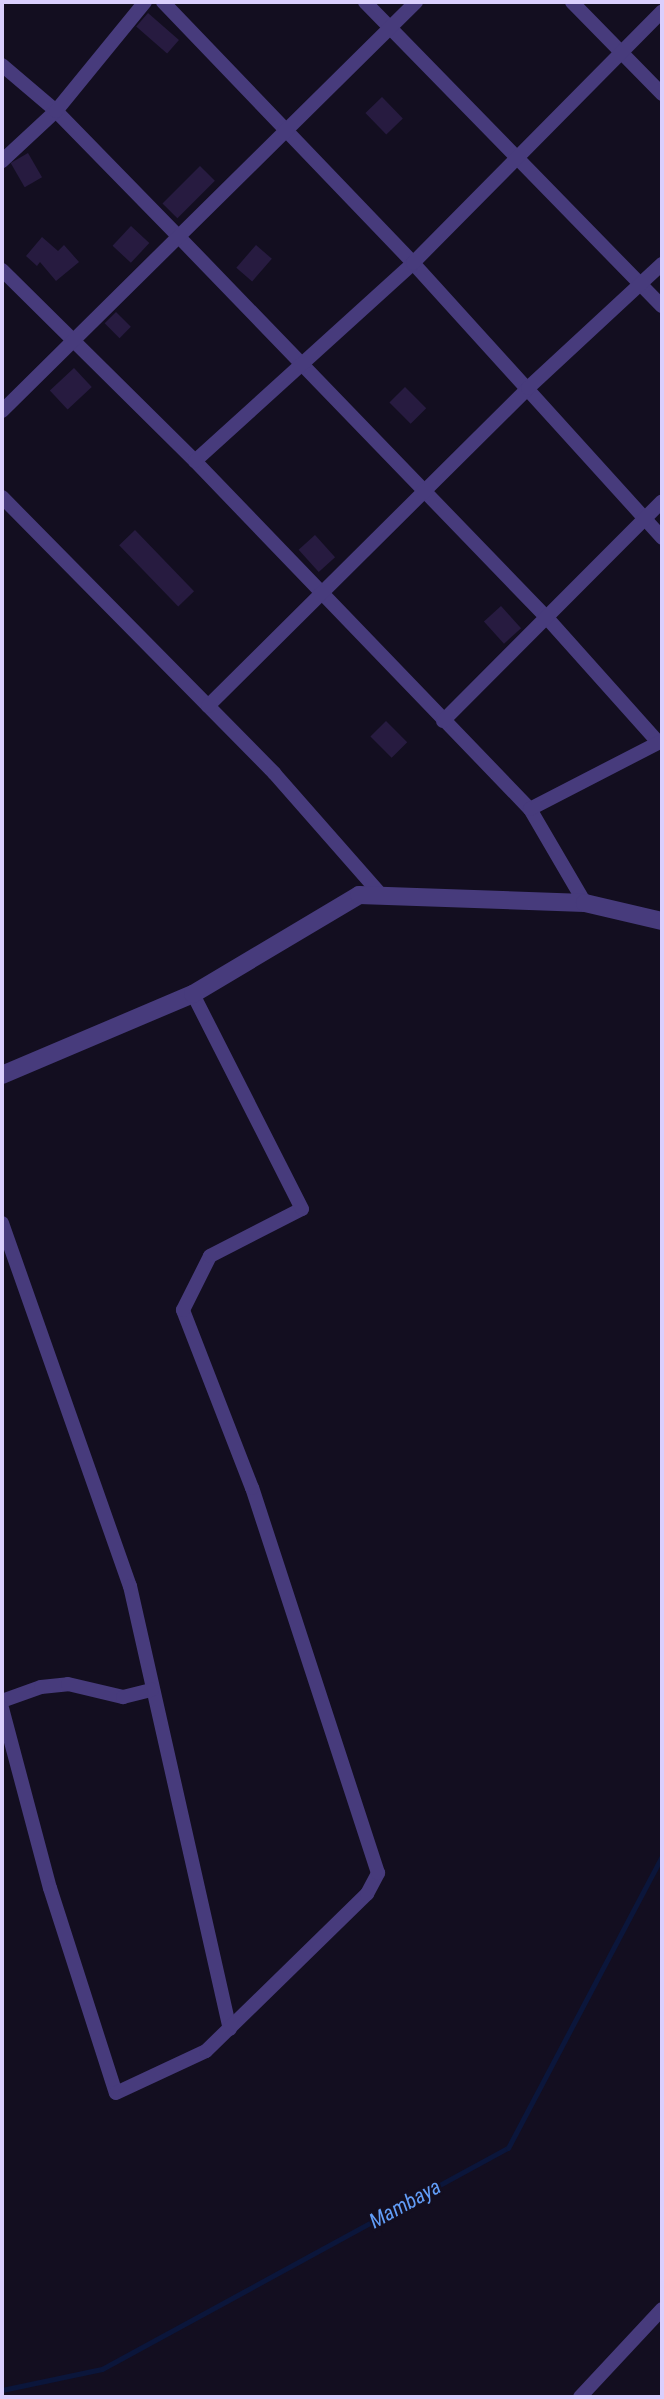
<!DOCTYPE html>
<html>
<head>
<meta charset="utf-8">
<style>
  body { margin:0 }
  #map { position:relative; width:664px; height:2399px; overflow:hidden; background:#130e20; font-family:"Roboto Condensed",sans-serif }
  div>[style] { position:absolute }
  .stream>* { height:5px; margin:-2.5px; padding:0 2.5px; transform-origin:2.5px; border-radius:2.5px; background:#0b163b }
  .building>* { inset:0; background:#271b40; transform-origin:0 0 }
  .minor>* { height:14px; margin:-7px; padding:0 7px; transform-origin:7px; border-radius:7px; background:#473b7c }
  .tertiary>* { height:18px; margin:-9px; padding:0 9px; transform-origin:9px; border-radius:9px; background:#473b7c }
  span { translate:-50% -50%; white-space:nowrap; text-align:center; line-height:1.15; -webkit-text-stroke:5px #130e20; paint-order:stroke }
  .water-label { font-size:21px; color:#629df7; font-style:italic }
  .frame { position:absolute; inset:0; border:4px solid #dacffd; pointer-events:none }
</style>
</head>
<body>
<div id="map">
  <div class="stream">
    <div style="left:2px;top:2390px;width:102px;rotate:-11.9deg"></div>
    <div style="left:102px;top:2369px;width:462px;rotate:-28.6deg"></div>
    <div style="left:508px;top:2148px;width:330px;rotate:-62.2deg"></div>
  </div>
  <div class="building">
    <div style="left:148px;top:13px;width:41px;height:18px;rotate:41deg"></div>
    <div style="left:382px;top:97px;width:30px;height:23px;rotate:46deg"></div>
    <div style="left:28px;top:153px;width:28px;height:20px;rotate:60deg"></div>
    <div style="left:200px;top:166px;width:21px;height:53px;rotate:45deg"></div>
    <div style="left:131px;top:226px;width:25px;height:27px;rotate:43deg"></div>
    <div style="clip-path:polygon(42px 237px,58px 251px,64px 245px,79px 262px,56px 281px,40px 262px,37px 266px,26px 256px)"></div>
    <div style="left:256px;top:245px;width:21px;height:30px;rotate:41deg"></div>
    <div style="left:116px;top:312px;width:21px;height:16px;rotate:45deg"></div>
    <div style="left:74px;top:368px;width:26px;height:33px;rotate:47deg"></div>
    <div style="left:405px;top:387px;width:30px;height:22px;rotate:45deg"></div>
    <div style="left:135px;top:530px;width:85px;height:22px;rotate:46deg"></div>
    <div style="left:315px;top:535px;width:30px;height:22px;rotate:48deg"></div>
    <div style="left:501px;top:606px;width:30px;height:23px;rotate:48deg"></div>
    <div style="left:386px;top:721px;width:30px;height:22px;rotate:45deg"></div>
  </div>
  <div class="minor">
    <div style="left:163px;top:2px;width:361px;rotate:46.2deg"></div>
    <div style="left:413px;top:263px;width:371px;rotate:47.8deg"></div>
    <div style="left:365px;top:2px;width:425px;rotate:45.7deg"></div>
    <div style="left:572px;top:2px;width:129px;rotate:45.6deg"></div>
    <div style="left:2px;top:65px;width:71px;rotate:40.4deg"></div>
    <div style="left:56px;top:111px;width:176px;rotate:45.7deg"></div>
    <div style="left:179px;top:237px;width:531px;rotate:45.99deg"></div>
    <div style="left:548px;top:619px;width:166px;rotate:48.2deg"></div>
    <div style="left:2px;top:161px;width:74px;rotate:-42.8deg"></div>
    <div style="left:56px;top:111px;width:141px;rotate:-50.8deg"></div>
    <div style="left:2px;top:270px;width:272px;rotate:44.7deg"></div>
    <div style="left:195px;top:461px;width:483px;rotate:46.1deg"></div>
    <div style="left:530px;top:809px;width:109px;rotate:59.7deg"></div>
    <div style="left:2px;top:411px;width:582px;rotate:-44.65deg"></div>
    <div style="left:195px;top:461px;width:294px;rotate:-42.2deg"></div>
    <div style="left:413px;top:263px;width:354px;rotate:-45.3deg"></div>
    <div style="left:2px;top:497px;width:388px;rotate:45.4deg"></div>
    <div style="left:274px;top:773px;width:164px;rotate:48.7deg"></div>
    <div style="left:208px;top:706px;width:451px;rotate:-44.8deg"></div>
    <div style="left:528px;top:388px;width:183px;rotate:-42.8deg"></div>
    <div style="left:443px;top:721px;width:310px;rotate:-45.1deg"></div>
    <div style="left:530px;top:809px;width:148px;rotate:-27.3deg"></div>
    <div style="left:2px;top:1223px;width:385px;rotate:70.6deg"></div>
    <div style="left:130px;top:1586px;width:454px;rotate:77.3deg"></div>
    <div style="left:2px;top:1701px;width:41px;rotate:-19.7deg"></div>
    <div style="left:41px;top:1687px;width:27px;rotate:-6deg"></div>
    <div style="left:68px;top:1684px;width:57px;rotate:13.3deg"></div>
    <div style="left:123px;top:1697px;width:30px;rotate:-14deg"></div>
    <div style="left:2px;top:1708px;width:186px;rotate:75.1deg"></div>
    <div style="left:50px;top:1888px;width:215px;rotate:72.2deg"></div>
    <div style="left:116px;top:2093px;width:99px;rotate:-25deg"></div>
    <div style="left:206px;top:2051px;width:225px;rotate:-44.3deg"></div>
    <div style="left:367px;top:1894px;width:24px;rotate:-62deg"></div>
    <div style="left:378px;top:1873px;width:405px;rotate:-108.1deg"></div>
    <div style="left:252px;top:1488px;width:191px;rotate:-111.2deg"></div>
    <div style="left:183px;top:1310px;width:60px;rotate:-63.4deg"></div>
    <div style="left:210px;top:1256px;width:103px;rotate:-27.1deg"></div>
    <div style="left:302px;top:1209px;width:241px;rotate:-116.9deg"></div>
    <div style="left:580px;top:2397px;width:120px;rotate:-47deg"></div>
  </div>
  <div class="tertiary">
    <div style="left:2px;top:1075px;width:207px;rotate:-23deg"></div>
    <div style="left:193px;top:994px;width:193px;rotate:-30.8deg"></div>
    <div style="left:359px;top:895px;width:226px;rotate:2deg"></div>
    <div style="left:585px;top:903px;width:79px;rotate:13.2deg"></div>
  </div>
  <div class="water-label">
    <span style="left:405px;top:2204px;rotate:-29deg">Mambaya</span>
  </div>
  <div class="frame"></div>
</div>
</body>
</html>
